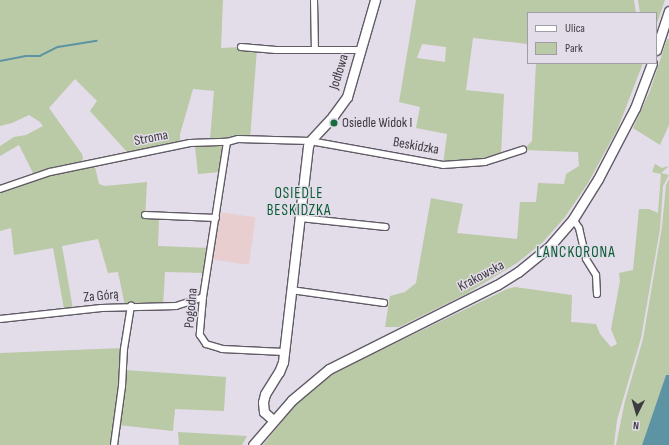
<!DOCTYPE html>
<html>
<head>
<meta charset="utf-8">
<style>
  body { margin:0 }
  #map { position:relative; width:669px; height:445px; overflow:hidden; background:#e3dce9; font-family:"Sofia Sans Condensed",sans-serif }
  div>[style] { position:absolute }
  .education>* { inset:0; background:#e9ced0; transform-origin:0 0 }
  .green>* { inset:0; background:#bac9a6 }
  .water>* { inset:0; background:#5d94a3 }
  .stream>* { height:1.5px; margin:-0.75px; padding:0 0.75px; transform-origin:0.75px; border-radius:0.75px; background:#5d94a3 }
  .roads { filter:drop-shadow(1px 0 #615b66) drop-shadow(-1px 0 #615b66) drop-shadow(0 1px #615b66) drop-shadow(0 -1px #615b66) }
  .street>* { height:6px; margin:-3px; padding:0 3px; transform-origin:3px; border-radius:3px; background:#fff }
  .secondary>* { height:9px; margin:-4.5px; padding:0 4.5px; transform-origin:4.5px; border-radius:4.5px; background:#fff }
  .dots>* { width:11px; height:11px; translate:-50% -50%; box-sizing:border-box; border:2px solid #e3dce9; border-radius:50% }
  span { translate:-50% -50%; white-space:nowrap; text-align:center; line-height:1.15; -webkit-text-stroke:3px #e3dce9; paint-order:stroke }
  .street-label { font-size:14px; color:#3e3b40 }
  .poi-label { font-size:14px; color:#3e3b40 }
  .left { translate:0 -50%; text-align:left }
  .neighbourhood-label { font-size:15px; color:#085c34; letter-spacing:1px }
  .legend { position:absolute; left:527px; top:12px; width:130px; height:52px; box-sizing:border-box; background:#e3dce9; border:1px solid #a19ca5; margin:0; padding:5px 7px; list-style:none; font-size:12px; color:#3e3b40 }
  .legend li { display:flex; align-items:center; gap:8px; height:20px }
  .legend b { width:20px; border:1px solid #a19ca5 }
  .north { position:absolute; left:617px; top:393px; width:40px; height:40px; -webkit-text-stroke:3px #e3dce9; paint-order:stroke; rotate:185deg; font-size:11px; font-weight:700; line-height:16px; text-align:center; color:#3e3b40 }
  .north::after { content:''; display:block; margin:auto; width:14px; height:18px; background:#3e3b40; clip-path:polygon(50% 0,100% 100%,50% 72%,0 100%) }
</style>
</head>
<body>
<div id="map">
  <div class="education">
    <div style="left:219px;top:212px;width:37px;height:48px;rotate:8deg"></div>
  </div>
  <div class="green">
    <div style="clip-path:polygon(0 0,223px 0,221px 48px,241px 47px,257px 49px,250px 139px,227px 142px,210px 139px,214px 91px,193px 89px,180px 134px,180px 143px,127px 152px,90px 111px,97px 101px,75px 79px,49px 108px,82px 154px,83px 158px,81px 164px,34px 175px,19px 145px,0 156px,0 146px,14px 137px,26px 135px,43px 126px,40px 122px,29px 115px,12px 123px,0 126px)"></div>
    <div style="clip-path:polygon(evenodd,416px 0,634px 0,636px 13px,528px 13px,528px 44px,473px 38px,466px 90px,504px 94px,501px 154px,472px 161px,460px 161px,457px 165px,443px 165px,447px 134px,416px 128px,420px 107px,399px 102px,416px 0,422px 44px,446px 47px,445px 62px,417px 58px,422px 44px)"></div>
    <div style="clip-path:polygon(638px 0,665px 0,656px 26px,656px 13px,640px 13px)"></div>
    <div style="clip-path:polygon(667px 39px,669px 39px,669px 125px,660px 145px,633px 128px,650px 91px)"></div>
    <div style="clip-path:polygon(536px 63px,643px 63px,618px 128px,588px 183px,565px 217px,543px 242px,517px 263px,466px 294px,399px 327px,385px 327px,390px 296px,405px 292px,416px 283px,431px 198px,463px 204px,457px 233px,517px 239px,520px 202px,536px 202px,538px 183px,564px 184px,566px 174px,579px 166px,578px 152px,523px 150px,532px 141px)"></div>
    <div style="clip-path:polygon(220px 144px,225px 145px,222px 155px,220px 172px,198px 174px,195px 147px)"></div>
    <div style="clip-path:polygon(100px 163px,102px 165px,95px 167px,99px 184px,105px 186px,147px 182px,145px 218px,159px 219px,158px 246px,209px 248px,205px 273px,165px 272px,163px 306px,125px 306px,118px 272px,108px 273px,98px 239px,62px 246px,73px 309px,64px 309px,53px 248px,14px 255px,11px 228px,0 231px,0 190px,49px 173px)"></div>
    <div style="clip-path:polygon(655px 164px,662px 168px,669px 166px,661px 173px,669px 175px,663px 186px,660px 229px,641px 338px,617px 420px,614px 445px,263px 445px,296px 404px,334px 373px,507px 289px,515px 287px,572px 295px,571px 322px,596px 324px,600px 334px,611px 347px,617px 344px,611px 329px,620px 281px,619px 273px,633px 270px,639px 209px,649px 209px,658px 213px,661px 174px,652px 172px)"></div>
    <div style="clip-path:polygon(669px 179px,669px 375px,666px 375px,642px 445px,616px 445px,625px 401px,643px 339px,662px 227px,666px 185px)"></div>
    <div style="clip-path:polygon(123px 348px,120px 391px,111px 445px,0 445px,0 353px)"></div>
    <div style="clip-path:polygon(125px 370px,226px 377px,224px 411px,175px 409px,173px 431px,118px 425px)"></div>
    <div style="clip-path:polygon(178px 432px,247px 436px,242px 445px,179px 445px)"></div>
  </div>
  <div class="water">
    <div style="clip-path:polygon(666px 375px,669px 375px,669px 445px,642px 445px)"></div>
  </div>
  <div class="stream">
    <div style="left:0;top:61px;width:26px;rotate:-11deg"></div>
    <div style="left:26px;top:56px;width:14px"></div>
    <div style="left:40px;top:56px;width:20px;rotate:-27deg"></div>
    <div style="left:58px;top:47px;width:39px;rotate:-9deg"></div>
  </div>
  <div class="roads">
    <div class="street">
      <div style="left:314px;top:0;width:50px;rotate:88.9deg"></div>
      <div style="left:241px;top:47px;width:35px;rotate:5deg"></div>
      <div style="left:276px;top:50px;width:84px"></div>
      <div style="left:227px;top:142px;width:157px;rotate:98.8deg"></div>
      <div style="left:203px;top:297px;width:38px;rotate:95deg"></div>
      <div style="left:200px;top:335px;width:11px;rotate:56deg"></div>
      <div style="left:206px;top:344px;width:17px;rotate:17deg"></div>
      <div style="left:222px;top:349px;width:62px;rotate:2.8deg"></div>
      <div style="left:0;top:189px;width:53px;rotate:-18.8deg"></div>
      <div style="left:50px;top:172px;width:143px;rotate:-11.7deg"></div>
      <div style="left:190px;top:143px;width:37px;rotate:-2deg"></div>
      <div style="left:227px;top:142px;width:11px;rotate:-15deg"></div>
      <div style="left:238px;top:139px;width:72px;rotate:1.6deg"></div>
      <div style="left:310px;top:141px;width:135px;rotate:10.2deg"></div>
      <div style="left:443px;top:165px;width:42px;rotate:-4.1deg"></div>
      <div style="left:485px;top:162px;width:40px;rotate:-18deg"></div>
      <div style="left:145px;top:215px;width:71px;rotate:2.4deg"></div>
      <div style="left:300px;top:218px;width:86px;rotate:6deg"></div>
      <div style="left:573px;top:219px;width:11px;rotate:56deg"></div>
      <div style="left:579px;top:228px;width:32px;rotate:77deg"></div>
      <div style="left:586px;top:259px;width:19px;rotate:58deg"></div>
      <div style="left:596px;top:275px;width:19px;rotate:87deg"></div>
      <div style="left:291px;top:290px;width:94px;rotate:8deg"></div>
      <div style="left:0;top:319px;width:102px;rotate:-6.2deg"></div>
      <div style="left:101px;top:308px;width:75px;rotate:-1.5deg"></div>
      <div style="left:176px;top:306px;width:28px;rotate:-18deg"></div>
      <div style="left:114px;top:445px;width:60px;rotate:-82.3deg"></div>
      <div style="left:122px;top:386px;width:37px;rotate:-87deg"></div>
      <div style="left:124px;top:349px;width:44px;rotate:-80.8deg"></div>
    </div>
    <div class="secondary">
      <div style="left:656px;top:50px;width:41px;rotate:-71.6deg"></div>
      <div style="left:273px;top:420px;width:12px;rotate:-138deg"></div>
      <div style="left:264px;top:412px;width:10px;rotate:-96deg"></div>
      <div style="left:263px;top:402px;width:8px;rotate:-76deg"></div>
      <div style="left:265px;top:394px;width:26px;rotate:-58deg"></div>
      <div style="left:279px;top:372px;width:11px;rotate:-68deg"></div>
      <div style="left:283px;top:362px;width:217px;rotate:-83.4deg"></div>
      <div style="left:308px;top:146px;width:5px;rotate:-68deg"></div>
      <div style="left:310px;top:141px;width:34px;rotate:-47deg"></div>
      <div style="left:333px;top:116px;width:24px;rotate:-54deg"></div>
      <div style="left:347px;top:97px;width:101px;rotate:-73.9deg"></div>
      <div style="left:253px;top:445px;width:60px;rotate:-49.1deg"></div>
      <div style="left:292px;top:400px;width:48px;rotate:-40deg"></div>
      <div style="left:329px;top:369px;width:188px;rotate:-26.6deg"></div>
      <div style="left:497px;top:285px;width:25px;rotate:-32deg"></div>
      <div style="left:518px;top:272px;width:38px;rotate:-39deg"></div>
      <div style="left:548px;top:248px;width:38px;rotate:-49deg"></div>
      <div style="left:573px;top:219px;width:47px;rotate:-58deg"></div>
      <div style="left:598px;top:179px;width:80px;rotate:-62.5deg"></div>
      <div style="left:635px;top:108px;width:48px;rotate:-69.3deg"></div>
    </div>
  </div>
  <div class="dots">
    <div style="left:334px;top:123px;background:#146c3f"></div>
  </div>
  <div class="street-label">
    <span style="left:339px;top:72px;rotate:-73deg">Jodłowa</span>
    <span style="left:151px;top:138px;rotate:-11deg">Stroma</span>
    <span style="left:416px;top:146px;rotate:10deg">Beskidzka</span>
    <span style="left:481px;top:276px;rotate:-28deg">Krakowska</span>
    <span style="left:101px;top:296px;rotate:-5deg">Za Górą</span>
    <span style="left:191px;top:308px;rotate:-85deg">Pogodna</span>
  </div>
  <div class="poi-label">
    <span class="left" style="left:342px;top:123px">Osiedle Widok I</span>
  </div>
  <div class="neighbourhood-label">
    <span style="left:299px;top:202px">OSIEDLE<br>BESKIDZKA</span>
    <span style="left:576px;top:253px">LANCKORONA</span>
  </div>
  <ul class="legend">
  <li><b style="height:5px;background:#fff"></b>Ulica</li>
  <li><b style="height:11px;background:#bac9a6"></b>Park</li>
  </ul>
  <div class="north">N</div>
</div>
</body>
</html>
